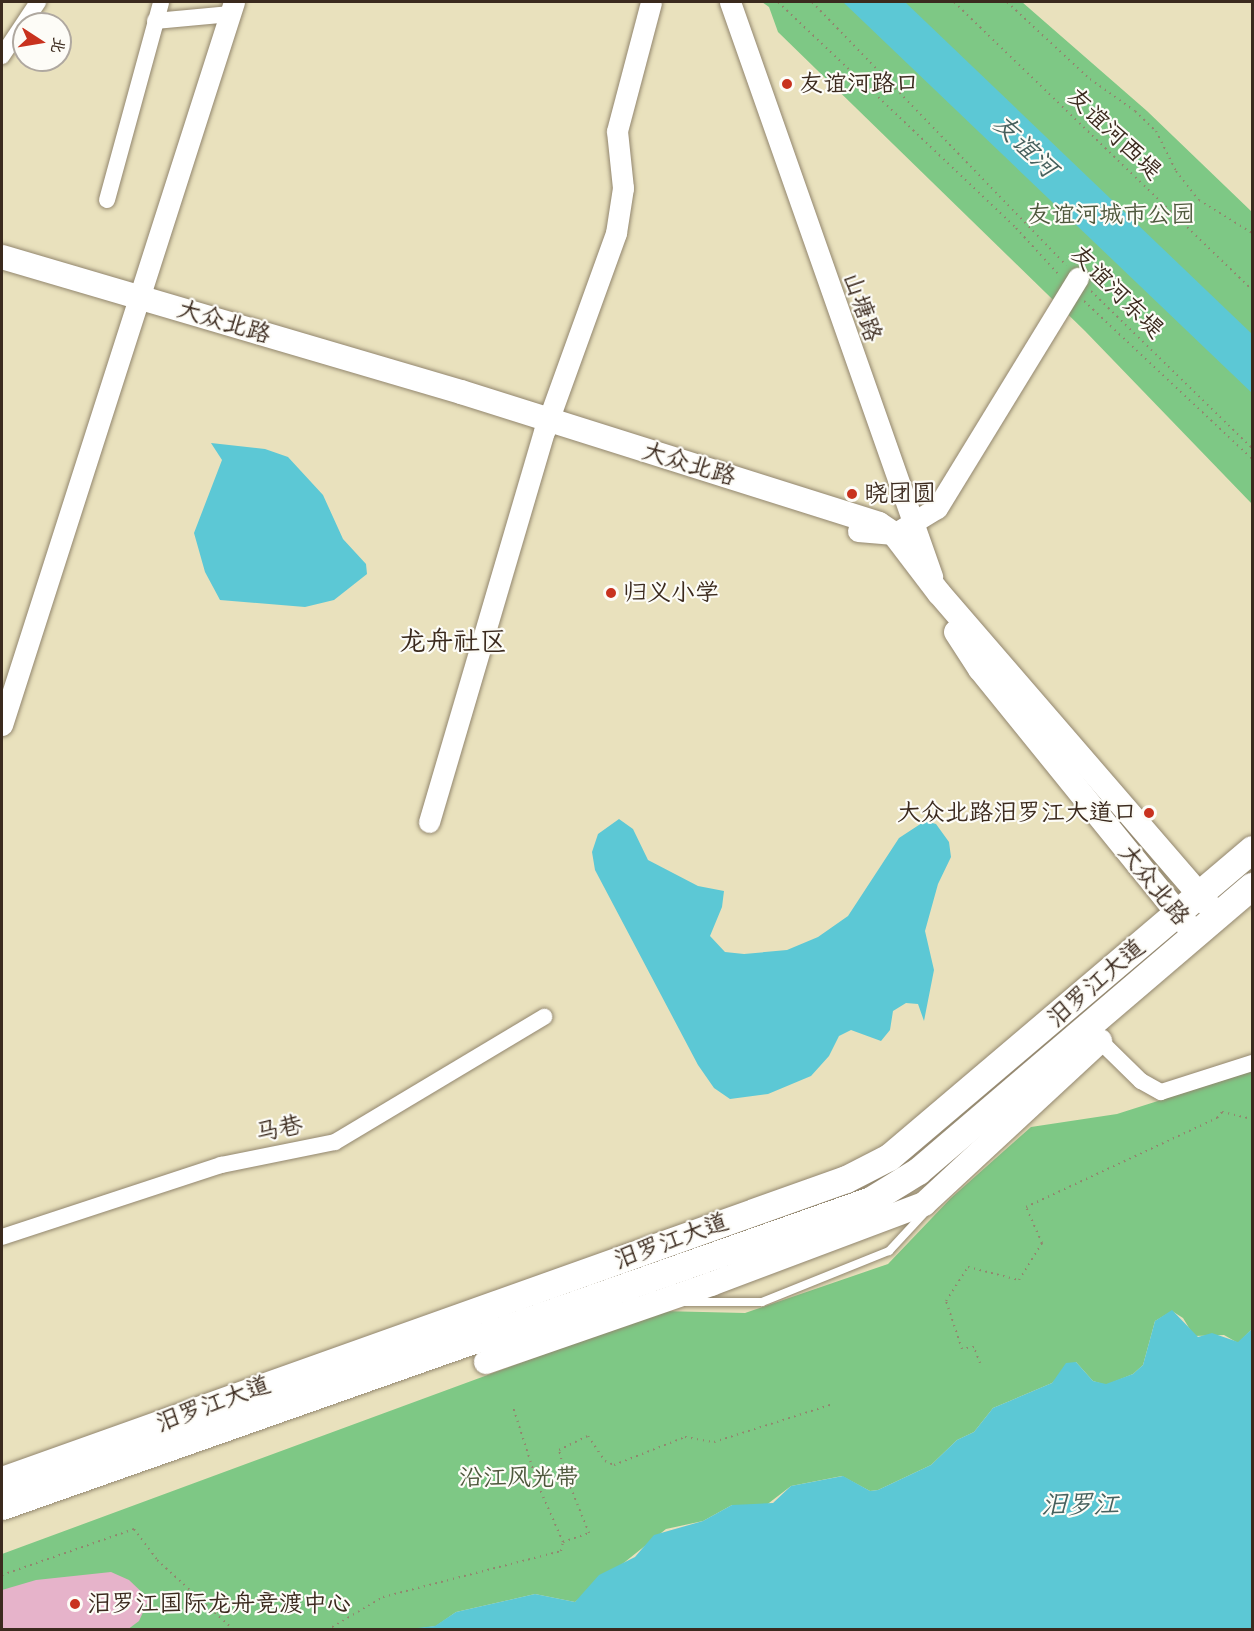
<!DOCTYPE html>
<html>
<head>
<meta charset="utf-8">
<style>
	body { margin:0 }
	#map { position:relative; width:1254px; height:1631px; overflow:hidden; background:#e9e1bd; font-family:Caveat,"LXGW WenKai TC",sans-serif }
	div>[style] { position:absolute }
	.green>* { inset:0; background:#7ec885 }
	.water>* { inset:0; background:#5cc8d5 }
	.building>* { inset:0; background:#e6b3ca }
	.path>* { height:2px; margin-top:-1px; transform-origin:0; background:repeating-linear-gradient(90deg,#92866e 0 1.5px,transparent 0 6px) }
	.roads { filter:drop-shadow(0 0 2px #92866e) drop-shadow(0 0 2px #92866e) }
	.service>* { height:8px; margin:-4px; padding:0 4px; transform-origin:4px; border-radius:4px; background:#fff }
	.minor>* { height:16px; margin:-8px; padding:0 8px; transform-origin:8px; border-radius:8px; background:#fff }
	.tertiary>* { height:21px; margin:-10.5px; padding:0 10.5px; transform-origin:10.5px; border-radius:10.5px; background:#fff }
	.secondary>* { height:24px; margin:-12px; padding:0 12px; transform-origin:12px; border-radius:12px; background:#fff }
	.primary>* { height:27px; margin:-13.5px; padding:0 13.5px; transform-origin:13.5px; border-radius:13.5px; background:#fff }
	.dots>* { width:16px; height:16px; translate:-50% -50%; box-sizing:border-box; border:3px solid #fdfcf7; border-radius:50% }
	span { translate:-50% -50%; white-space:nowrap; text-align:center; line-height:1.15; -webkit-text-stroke:4.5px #fdfcf7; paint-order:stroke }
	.poi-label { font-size:24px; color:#3b2a1e }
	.left { translate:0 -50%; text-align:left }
	.right { translate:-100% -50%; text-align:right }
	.street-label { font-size:24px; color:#3b2a1e }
	.park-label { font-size:24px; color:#4f593d }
	.water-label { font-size:26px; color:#47615e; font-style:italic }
	.quarter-label { font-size:27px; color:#3b2a1e }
	.frame { position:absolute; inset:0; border:3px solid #3b2a1e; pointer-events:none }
	.north { position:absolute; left:12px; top:12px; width:60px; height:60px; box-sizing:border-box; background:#fdfcf7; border:2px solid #afa8a0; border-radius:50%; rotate:102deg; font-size:16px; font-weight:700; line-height:24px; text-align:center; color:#3b2a1e }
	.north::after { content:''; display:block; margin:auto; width:21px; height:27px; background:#c8321e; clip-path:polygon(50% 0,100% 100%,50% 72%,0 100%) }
</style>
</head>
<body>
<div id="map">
	<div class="green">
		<i style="clip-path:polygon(762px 2px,1022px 2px,1147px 111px,1252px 212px,1252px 504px,1085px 331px,778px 32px,769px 7px)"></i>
		<i style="clip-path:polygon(1252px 1071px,1252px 1329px,1238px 1343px,1224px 1335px,1194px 1336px,1183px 1318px,1172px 1311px,1155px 1321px,1143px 1365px,1133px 1374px,1106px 1385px,1093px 1381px,1076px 1362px,1052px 1383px,993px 1408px,974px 1432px,957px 1440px,931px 1465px,878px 1490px,870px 1491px,842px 1476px,791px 1486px,765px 1506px,732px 1505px,703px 1521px,666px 1529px,575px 1602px,535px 1594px,456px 1612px,436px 1626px,408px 1630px,2px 1630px,2px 1554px,661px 1311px,745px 1313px,888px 1264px,951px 1198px,1031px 1127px,1117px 1114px)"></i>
	</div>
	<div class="water">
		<i style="clip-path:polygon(843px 2px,905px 2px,1252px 334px,1252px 393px)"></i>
		<i style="clip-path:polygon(211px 443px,265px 449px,288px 457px,323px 495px,343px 539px,366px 564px,367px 574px,334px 600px,305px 607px,220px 600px,205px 572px,194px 533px,222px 460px)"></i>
		<i style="clip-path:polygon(619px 819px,633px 829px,648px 860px,698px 886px,724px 891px,722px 907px,710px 936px,725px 952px,744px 954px,787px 950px,818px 937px,848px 916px,899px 838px,925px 821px,936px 824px,949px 842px,951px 857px,938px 884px,925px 931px,934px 970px,924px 1021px,918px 1004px,906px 1003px,893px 1011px,890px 1030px,881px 1041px,851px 1030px,839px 1036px,829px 1056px,811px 1076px,768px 1094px,730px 1099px,714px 1088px,698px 1065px,595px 870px,592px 852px,598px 834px)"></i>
		<i style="clip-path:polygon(1172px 1310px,1198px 1337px,1212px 1333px,1238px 1342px,1252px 1329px,1252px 1629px,408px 1629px,435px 1626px,456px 1612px,535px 1594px,575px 1602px,599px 1575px,635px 1557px,654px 1535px,703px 1521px,732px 1505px,773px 1503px,791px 1486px,843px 1476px,870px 1491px,878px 1490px,931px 1465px,957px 1440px,974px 1432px,993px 1408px,1052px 1383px,1066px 1363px,1076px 1362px,1093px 1381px,1106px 1384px,1133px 1374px,1143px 1365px,1155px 1321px)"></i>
	</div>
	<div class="building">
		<i style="clip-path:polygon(111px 1572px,129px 1580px,149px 1599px,139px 1621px,127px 1630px,2px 1630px,2px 1590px,36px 1580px)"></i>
	</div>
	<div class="path">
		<i style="left:778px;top:2px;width:328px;rotate:43.5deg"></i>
		<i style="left:1016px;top:228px;width:64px;rotate:47.5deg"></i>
		<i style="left:812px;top:2px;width:366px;rotate:46deg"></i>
		<i style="left:954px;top:2px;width:414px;rotate:44deg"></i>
		<i style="left:1007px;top:2px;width:113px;rotate:42.9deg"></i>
		<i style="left:1090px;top:79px;width:55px;rotate:35.4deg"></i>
		<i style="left:1135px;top:111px;width:29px;rotate:44deg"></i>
		<i style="left:1156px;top:131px;width:45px;rotate:63.4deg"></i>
		<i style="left:1176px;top:171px;width:37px;rotate:52deg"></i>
		<i style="left:1199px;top:200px;width:62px;rotate:31.9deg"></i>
		<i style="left:1091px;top:291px;width:225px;rotate:44.3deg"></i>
		<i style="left:1084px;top:301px;width:231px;rotate:43.2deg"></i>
		<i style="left:980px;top:1363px;width:17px;rotate:-111deg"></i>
		<i style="left:974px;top:1347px;width:12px;rotate:171deg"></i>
		<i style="left:962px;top:1349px;width:51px;rotate:-108.4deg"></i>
		<i style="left:946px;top:1301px;width:40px;rotate:-57.1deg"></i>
		<i style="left:968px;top:1267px;width:53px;rotate:14.3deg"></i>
		<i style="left:1019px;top:1280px;width:44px;rotate:-58.1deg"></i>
		<i style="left:1042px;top:1243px;width:39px;rotate:-114deg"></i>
		<i style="left:1026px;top:1207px;width:211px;rotate:-25deg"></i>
		<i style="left:1217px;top:1118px;width:8px;rotate:-50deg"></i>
		<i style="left:1222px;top:1112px;width:31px;rotate:13deg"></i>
		<i style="left:563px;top:1542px;width:28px;rotate:-19deg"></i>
		<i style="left:589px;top:1533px;width:67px;rotate:-112deg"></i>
		<i style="left:564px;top:1471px;width:22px;rotate:-103deg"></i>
		<i style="left:559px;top:1450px;width:32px;rotate:-26deg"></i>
		<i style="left:588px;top:1436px;width:30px;rotate:56deg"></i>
		<i style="left:605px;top:1461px;width:10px;rotate:24deg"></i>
		<i style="left:614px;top:1465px;width:76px;rotate:-21.5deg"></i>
		<i style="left:685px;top:1437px;width:29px;rotate:10deg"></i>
		<i style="left:714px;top:1442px;width:125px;rotate:-17.7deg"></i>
		<i style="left:2px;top:1575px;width:140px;rotate:-19.2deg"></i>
		<i style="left:134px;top:1529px;width:39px;rotate:53deg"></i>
		<i style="left:157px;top:1560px;width:104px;rotate:42.3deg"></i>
		<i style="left:327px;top:1630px;width:65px;rotate:-30.5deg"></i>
		<i style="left:383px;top:1597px;width:184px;rotate:-14.5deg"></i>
		<i style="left:561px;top:1551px;width:9px;rotate:-77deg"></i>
		<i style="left:563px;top:1542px;width:62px;rotate:-113.7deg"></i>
		<i style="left:538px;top:1485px;width:82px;rotate:-107.8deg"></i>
	</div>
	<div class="roads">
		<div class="service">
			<i style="left:685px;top:1302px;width:77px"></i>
			<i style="left:762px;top:1302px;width:137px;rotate:-21.9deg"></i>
			<i style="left:889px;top:1251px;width:57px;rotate:-47.1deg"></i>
		</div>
		<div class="minor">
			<i style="left:155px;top:21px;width:76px;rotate:-5.3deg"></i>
			<i style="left:2px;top:56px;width:65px;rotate:-56.3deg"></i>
			<i style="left:107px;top:200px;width:205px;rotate:-74.7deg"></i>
			<i style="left:1094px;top:1035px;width:66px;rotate:44.4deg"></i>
			<i style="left:1141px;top:1081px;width:23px;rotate:29deg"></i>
			<i style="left:1161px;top:1092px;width:96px;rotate:-17.7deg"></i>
			<i style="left:2px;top:1237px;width:231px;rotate:-18.2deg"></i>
			<i style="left:221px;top:1165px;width:116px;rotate:-11.4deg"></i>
			<i style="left:335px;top:1142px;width:244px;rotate:-30.9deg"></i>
		</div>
		<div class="tertiary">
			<i style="left:730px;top:2px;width:609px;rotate:70.61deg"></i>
			<i style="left:858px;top:531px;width:36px;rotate:5deg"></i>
			<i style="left:894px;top:534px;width:50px;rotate:-31.2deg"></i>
			<i style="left:937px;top:508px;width:270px;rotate:-58.5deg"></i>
			<i style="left:2px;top:725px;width:759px;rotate:-72.21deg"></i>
			<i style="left:429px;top:822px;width:407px;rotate:-73.6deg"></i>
			<i style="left:544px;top:432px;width:212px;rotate:-70.1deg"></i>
			<i style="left:616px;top:233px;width:46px;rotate:-81.2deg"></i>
			<i style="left:623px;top:188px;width:57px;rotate:-96deg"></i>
			<i style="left:617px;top:131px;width:133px;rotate:-75.2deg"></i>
		</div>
		<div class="secondary">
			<i style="left:2px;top:257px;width:478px;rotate:16.4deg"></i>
			<i style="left:461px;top:392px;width:438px;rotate:17.5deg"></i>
			<i style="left:879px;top:524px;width:18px;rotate:34deg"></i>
			<i style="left:894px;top:534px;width:74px;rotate:52.7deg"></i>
			<i style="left:939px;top:593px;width:416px;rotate:49.2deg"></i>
			<i style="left:956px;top:632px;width:44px;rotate:57deg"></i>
			<i style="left:980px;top:669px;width:332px;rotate:51deg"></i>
			<i style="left:486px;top:1362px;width:238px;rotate:-19.1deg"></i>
			<i style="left:711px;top:1284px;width:228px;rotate:-20.6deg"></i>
			<i style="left:924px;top:1204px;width:240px;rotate:-42.8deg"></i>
		</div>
		<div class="primary">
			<i style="left:2px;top:1480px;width:896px;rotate:-19.63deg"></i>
			<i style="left:846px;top:1179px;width:48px;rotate:-27.1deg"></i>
			<i style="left:889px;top:1157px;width:476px;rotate:-40.3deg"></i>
			<i style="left:2px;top:1506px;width:921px;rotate:-19.4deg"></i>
			<i style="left:871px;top:1200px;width:55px;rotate:-31.7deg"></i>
			<i style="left:918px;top:1171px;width:439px;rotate:-40.5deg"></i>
		</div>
	</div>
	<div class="dots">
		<i style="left:787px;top:84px;background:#c8321e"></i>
		<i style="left:852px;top:494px;background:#c8321e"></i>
		<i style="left:611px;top:593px;background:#c8321e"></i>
		<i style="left:1149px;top:813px;background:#c8321e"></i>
		<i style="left:75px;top:1604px;background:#c8321e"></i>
	</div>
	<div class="poi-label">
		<span class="left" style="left:799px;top:84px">友谊河路口</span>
		<span class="left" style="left:864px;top:494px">晓团圆</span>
		<span class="left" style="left:623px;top:593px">归义小学</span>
		<span class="right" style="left:1137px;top:813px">大众北路汨罗江大道口</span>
		<span class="left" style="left:87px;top:1604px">汨罗江国际龙舟竞渡中心</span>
	</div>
	<div class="street-label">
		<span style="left:1114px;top:134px;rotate:44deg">友谊河西堤</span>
		<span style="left:1117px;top:292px;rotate:45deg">友谊河东堤</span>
		<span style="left:862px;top:307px;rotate:71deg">山塘路</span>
		<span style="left:224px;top:322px;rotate:17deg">大众北路</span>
		<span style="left:689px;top:464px;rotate:17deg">大众北路</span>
		<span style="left:1154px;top:885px;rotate:51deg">大众北路</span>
		<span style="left:1096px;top:983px;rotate:-41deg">汨罗江大道</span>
		<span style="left:279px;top:1129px;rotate:-12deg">马巷</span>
		<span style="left:671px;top:1241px;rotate:-20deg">汨罗江大道</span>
		<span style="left:213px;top:1404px;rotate:-20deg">汨罗江大道</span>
	</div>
	<div class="park-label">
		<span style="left:1111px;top:215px">友谊河城市公园</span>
		<span style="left:519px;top:1478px">沿江风光带</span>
	</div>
	<div class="water-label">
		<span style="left:1025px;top:146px;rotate:44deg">友谊河</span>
		<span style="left:1080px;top:1505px">汨罗江</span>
	</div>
	<div class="quarter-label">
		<span style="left:453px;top:642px">龙舟社区</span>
	</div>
	<div class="frame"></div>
	<div class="north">北</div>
</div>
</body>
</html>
